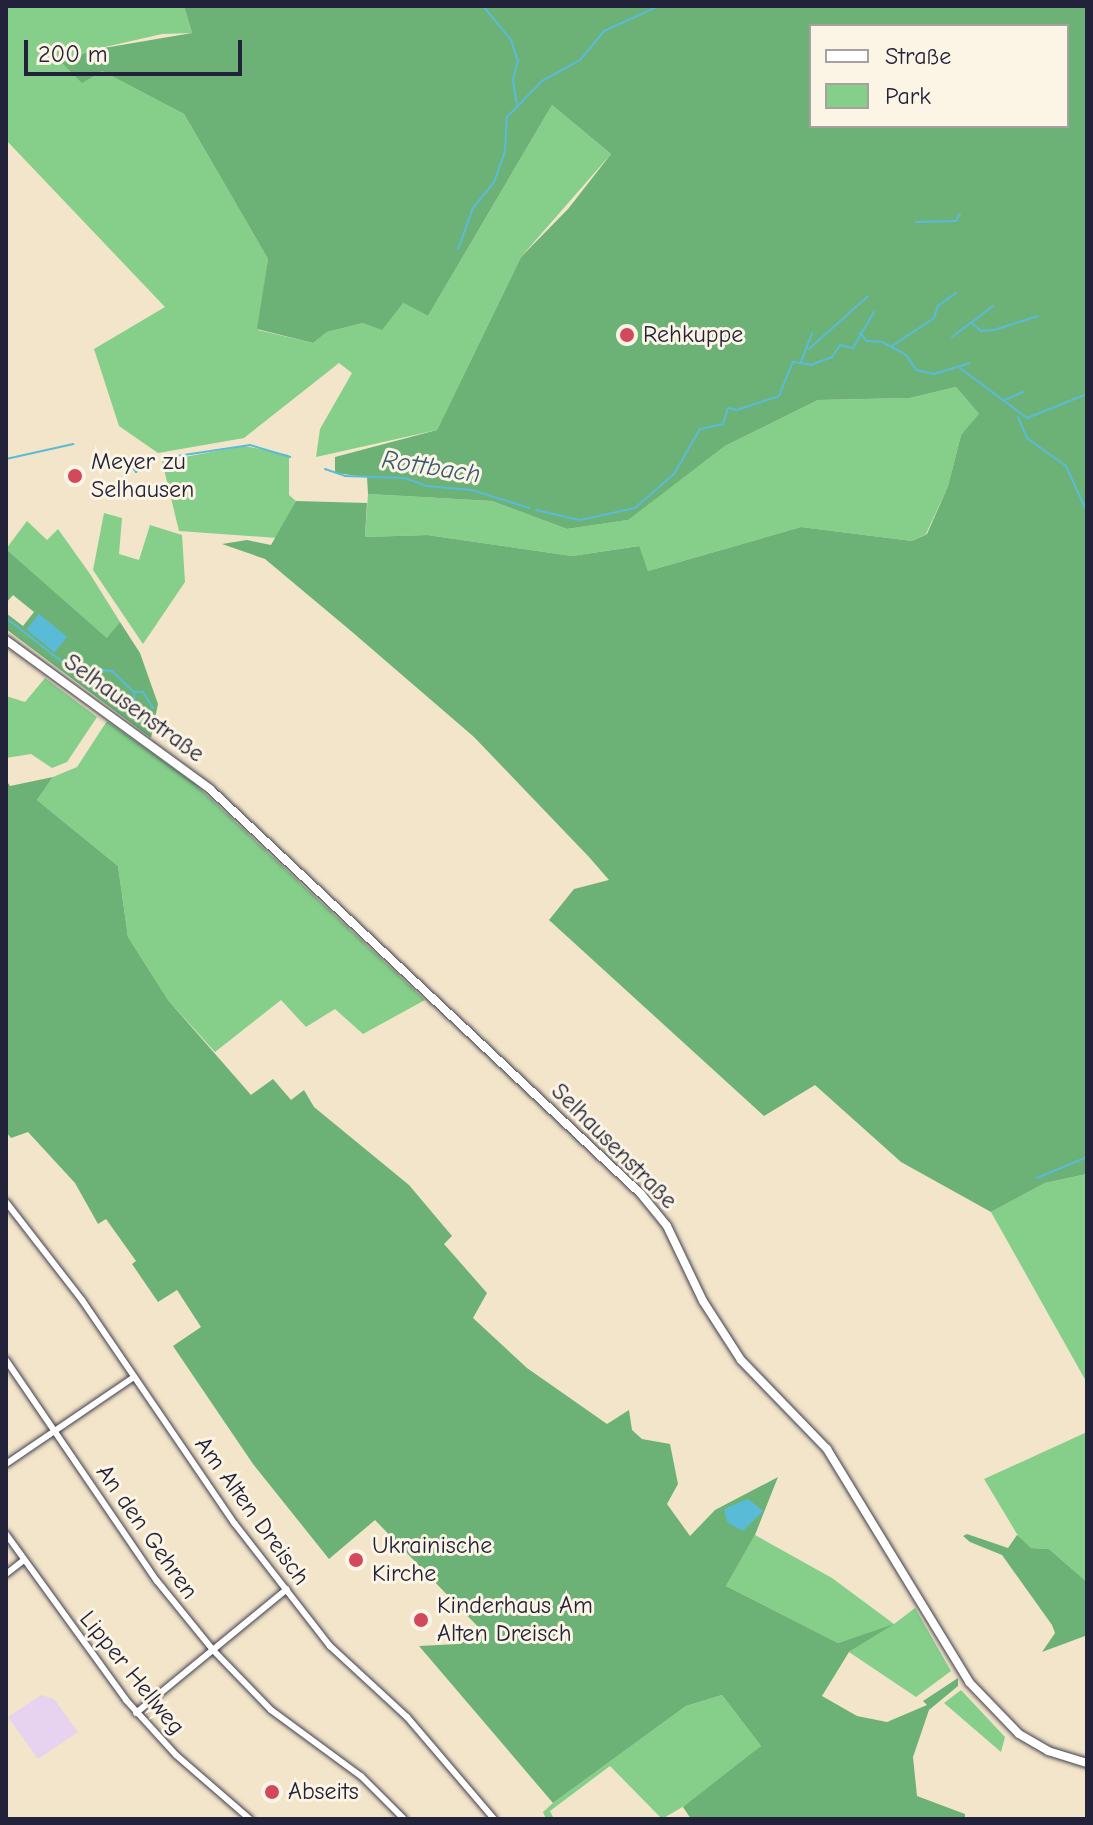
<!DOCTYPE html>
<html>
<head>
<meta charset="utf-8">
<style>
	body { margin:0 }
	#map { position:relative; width:1093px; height:1825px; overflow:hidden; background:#f3e5c9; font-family:"Comic Neue",sans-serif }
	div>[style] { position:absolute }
	.built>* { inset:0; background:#e7d2ef }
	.green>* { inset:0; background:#85cf8b }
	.forest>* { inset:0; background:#6cb277 }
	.water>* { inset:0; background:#5abbd8; transform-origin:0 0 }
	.stream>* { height:2px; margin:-1px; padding:0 1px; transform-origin:1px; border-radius:1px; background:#5abbd8 }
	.roads { filter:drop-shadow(0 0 2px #413f50) drop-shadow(0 0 2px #413f50) }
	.street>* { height:6px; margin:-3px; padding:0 3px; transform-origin:3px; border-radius:3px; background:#fff }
	.secondary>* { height:8px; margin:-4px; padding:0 4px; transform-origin:4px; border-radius:4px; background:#fff }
	.dots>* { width:22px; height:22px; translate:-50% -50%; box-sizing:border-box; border:4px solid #fcf5e5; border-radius:50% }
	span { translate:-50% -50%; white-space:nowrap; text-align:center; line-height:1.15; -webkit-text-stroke:6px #fcf5e5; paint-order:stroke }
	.poi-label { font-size:24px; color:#22223b }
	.left { translate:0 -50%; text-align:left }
	.street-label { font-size:24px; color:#22223b }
	.water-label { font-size:26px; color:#365872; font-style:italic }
	.frame { position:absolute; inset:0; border:8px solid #22223b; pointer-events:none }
	.legend { position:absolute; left:809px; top:24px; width:260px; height:104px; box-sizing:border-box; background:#fcf5e5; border:2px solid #a5a1a1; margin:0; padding:10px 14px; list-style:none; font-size:24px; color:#22223b }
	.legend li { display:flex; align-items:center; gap:16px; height:40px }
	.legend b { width:40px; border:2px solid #a5a1a1 }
	.scale { position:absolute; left:24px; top:40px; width:218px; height:36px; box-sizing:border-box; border:4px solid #22223b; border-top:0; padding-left:10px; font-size:24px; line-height:28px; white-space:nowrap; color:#22223b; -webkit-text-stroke:6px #fcf5e5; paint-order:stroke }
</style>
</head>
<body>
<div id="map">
	<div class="built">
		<i style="clip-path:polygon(41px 1695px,54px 1699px,78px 1732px,38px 1759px,8px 1717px)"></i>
	</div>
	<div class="green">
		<i style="clip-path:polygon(6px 6px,184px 6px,192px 33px,162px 34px,92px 50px,62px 64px,102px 71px,184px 114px,268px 259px,258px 330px,313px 343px,327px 332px,363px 323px,403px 303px,428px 316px,552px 105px,611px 154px,521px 257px,437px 430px,316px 457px,320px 429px,352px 373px,339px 363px,244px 438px,158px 453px,119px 426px,94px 349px,165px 307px,6px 140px)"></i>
		<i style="clip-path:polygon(956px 387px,980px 415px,961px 435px,948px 486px,926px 534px,912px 541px,801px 527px,648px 571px,638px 546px,572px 556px,427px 535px,365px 537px,368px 494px,492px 501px,567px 529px,627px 520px,725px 446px,818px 400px,910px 398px)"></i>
		<i style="clip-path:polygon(245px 446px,289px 455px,289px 495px,296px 501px,277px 538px,179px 531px,162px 461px)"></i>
		<i style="clip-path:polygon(104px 513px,122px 518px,119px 554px,139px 560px,150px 525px,182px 535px,185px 582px,143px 644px,93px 570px)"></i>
		<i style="clip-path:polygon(27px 521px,47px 540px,58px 529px,90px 574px,120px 622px,108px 639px,6px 549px)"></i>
		<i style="clip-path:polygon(45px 678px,97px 717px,67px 762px,52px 768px,31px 754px,6px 758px,6px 696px,25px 702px)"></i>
		<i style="clip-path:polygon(107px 721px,195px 784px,425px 1000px,363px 1034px,335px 1009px,306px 1027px,281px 1000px,215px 1052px,168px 1000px,128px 937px,118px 866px,37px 800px,53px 777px,77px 767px)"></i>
		<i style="clip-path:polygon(1087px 1174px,1087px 1383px,991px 1212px,1045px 1183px)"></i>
		<i style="clip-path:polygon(1087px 1432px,1087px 1582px,1049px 1549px,1031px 1548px,1020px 1539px,984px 1479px)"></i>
		<i style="clip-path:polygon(755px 1535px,832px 1578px,894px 1624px,915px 1608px,951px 1671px,916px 1697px,849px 1652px,890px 1626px,838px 1643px,726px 1586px)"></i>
		<i style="clip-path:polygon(961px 1690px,1005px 1737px,1001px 1752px,944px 1703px)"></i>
		<i style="clip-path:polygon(722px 1695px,761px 1746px,703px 1795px,662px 1819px,610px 1766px,550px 1811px,554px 1819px,546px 1819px,543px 1812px,553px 1803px,686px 1706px)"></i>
	</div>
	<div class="forest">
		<i style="clip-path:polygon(evenodd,184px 6px,1087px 6px,1087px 1174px,1045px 1183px,991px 1212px,901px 1162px,815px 1085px,764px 1116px,549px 920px,574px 889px,609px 880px,589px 857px,474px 737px,351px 631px,265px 559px,222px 544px,247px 540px,271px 545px,296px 501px,367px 503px,365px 537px,427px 535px,572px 556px,639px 546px,648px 571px,801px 527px,912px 541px,927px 534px,948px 486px,961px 435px,979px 414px,956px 387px,910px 398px,818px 400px,725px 446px,628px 520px,567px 529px,492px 501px,368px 494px,367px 477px,335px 473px,335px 457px,437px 430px,521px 257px,568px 209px,611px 154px,552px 105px,428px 316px,403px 303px,382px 330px,363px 323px,327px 332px,313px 343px,257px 329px,268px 259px,184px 114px,102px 71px,82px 83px,62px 63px,92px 50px,192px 33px,184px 6px,1067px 26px,1067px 126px,811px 126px,811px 26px,1067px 26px)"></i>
		<i style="clip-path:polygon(6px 549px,107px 638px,120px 622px,140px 653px,158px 704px,151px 738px,6px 629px,6px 613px,23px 626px,34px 612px,13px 595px,6px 603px)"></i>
		<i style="clip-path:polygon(53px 777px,37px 800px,118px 866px,128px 937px,168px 1000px,251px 1095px,273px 1079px,291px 1100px,304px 1090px,314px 1107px,409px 1185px,452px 1236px,444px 1244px,487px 1293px,473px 1318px,527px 1368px,607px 1424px,629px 1410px,632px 1430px,642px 1439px,670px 1444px,678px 1484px,667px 1504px,690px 1536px,715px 1510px,778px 1477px,755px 1535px,726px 1586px,838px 1643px,894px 1624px,849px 1652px,822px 1696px,857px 1716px,887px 1722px,927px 1705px,923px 1701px,958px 1678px,958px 1686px,929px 1710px,913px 1757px,917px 1796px,965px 1814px,965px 1819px,691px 1819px,683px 1807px,761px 1746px,722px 1695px,686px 1706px,553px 1803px,419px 1646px,458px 1644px,484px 1633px,375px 1520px,329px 1559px,253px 1464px,173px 1346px,201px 1327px,177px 1290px,158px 1302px,132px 1264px,136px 1261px,106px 1219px,98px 1224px,75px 1183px,28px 1132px,11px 1138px,6px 1132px,6px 780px,10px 786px)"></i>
		<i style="clip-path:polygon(967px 1534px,1008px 1548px,1017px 1535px,1031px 1548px,1049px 1549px,1087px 1582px,1087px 1640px,1085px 1636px,1042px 1652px,1055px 1633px,1052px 1625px,1002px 1555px,970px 1542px,963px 1536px)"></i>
	</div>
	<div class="water">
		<i style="left:39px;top:614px;width:36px;height:20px;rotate:39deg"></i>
		<i style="clip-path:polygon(748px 1499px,763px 1511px,743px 1531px,727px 1522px,724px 1509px)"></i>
	</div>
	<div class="stream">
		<i style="left:483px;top:6px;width:44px;rotate:50.5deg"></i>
		<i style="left:511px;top:40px;width:22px;rotate:72deg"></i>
		<i style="left:518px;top:61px;width:20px;rotate:105deg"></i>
		<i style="left:513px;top:80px;width:24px;rotate:81deg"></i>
		<i style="left:916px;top:222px;width:40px;rotate:-1.4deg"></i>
		<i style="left:956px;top:221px;width:8px;rotate:-60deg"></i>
		<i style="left:458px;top:249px;width:44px;rotate:-69.9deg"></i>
		<i style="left:473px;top:208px;width:33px;rotate:-51deg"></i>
		<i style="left:494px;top:182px;width:32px;rotate:-70deg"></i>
		<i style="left:505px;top:152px;width:35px;rotate:-87deg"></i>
		<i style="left:507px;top:117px;width:50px;rotate:-45.8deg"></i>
		<i style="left:542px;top:81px;width:43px;rotate:-28.9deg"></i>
		<i style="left:580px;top:60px;width:38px;rotate:-50deg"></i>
		<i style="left:604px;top:31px;width:60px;rotate:-24.4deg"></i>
		<i style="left:972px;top:323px;width:12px;rotate:42deg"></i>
		<i style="left:981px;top:331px;width:13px;rotate:-4deg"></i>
		<i style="left:994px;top:330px;width:46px;rotate:-17.7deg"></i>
		<i style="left:860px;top:333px;width:11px;rotate:49deg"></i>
		<i style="left:867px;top:341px;width:15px;rotate:4deg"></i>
		<i style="left:882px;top:342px;width:27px;rotate:28deg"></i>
		<i style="left:906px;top:355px;width:18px;rotate:56deg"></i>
		<i style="left:916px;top:370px;width:18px;rotate:13deg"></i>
		<i style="left:934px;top:374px;width:37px;rotate:-17deg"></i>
		<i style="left:952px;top:337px;width:51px;rotate:-37.1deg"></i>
		<i style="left:892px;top:346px;width:50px;rotate:-33.7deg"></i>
		<i style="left:934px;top:318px;width:13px;rotate:-72deg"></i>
		<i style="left:938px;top:306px;width:22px;rotate:-36deg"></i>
		<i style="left:809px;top:349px;width:79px;rotate:-41.9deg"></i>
		<i style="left:801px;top:362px;width:31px;rotate:-69deg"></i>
		<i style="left:960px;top:368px;width:84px;rotate:36.7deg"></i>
		<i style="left:1027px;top:418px;width:65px;rotate:-21.8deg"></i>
		<i style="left:1005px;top:400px;width:20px;rotate:-24deg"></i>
		<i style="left:1018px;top:417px;width:23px;rotate:67deg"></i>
		<i style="left:1027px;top:438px;width:48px;rotate:35.7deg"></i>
		<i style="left:1066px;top:466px;width:51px;rotate:65.5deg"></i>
		<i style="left:164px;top:458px;width:87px;rotate:-8.6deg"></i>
		<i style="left:250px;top:445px;width:42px;rotate:16.7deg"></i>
		<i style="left:6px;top:459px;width:69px;rotate:-12.6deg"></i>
		<i style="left:133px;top:468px;width:5px;rotate:53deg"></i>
		<i style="left:136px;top:472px;width:25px;rotate:-40deg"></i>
		<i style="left:325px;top:469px;width:21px;rotate:19deg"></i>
		<i style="left:345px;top:476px;width:60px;rotate:1.9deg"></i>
		<i style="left:405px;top:478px;width:23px;rotate:20deg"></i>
		<i style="left:427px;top:486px;width:45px;rotate:5.1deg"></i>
		<i style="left:472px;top:490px;width:60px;rotate:17.5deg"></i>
		<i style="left:536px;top:510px;width:45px;rotate:12.8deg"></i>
		<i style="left:580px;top:520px;width:56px;rotate:-12.3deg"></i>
		<i style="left:635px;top:508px;width:52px;rotate:-41.1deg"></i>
		<i style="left:674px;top:474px;width:52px;rotate:-60deg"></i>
		<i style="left:700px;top:429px;width:24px;rotate:-12deg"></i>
		<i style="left:723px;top:424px;width:17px;rotate:-73deg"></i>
		<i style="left:728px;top:408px;width:9px;rotate:13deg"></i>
		<i style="left:737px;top:410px;width:44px;rotate:-18.4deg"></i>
		<i style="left:779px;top:396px;width:37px;rotate:-68deg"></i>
		<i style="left:793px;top:362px;width:18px;rotate:9deg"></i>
		<i style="left:811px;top:365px;width:22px;rotate:-21deg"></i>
		<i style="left:832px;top:357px;width:14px;rotate:-56deg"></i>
		<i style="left:840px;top:345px;width:13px;rotate:13deg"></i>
		<i style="left:853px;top:348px;width:42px;rotate:-59.7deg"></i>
		<i style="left:6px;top:618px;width:98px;rotate:37.9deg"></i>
		<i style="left:83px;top:678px;width:14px;rotate:-34deg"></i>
		<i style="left:95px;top:670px;width:17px;rotate:3deg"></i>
		<i style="left:112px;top:671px;width:30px;rotate:44deg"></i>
		<i style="left:134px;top:692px;width:9px"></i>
		<i style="left:143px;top:692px;width:19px;rotate:58deg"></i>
		<i style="left:134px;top:693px;width:15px;rotate:86deg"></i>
		<i style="left:1037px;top:1178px;width:54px;rotate:-22.8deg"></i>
	</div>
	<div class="roads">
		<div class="street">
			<i style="left:6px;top:1202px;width:124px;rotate:52.2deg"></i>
			<i style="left:82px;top:1300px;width:271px;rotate:55.7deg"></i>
			<i style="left:235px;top:1524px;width:155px;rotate:52.1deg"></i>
			<i style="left:330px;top:1646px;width:105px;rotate:42.7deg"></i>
			<i style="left:407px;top:1717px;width:134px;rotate:49.5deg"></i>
			<i style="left:6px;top:1360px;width:268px;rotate:55.7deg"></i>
			<i style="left:157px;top:1581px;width:89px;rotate:50.9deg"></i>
			<i style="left:213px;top:1650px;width:83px;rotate:46deg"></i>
			<i style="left:271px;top:1710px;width:112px;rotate:36.3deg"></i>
			<i style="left:361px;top:1776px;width:61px;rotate:45deg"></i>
			<i style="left:6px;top:1464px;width:155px;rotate:-34.2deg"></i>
			<i style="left:6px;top:1534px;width:205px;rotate:54.1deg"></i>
			<i style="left:126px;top:1700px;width:74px;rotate:47.7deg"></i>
			<i style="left:176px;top:1755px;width:98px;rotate:40.9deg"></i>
			<i style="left:6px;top:1574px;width:23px;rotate:-38deg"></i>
			<i style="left:136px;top:1713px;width:195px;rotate:-39.4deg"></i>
		</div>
		<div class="secondary">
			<i style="left:6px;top:640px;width:253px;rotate:36.1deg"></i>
			<i style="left:210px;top:789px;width:591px;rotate:43.22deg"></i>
			<i style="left:641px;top:1194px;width:41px;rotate:50.9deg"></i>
			<i style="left:667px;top:1226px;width:83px;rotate:64.4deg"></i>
			<i style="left:703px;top:1301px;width:70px;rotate:57.2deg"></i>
			<i style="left:741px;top:1360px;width:124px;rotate:46deg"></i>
			<i style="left:827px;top:1449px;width:273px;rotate:58.6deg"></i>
			<i style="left:969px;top:1682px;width:72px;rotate:46.1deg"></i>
			<i style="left:1019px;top:1734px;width:34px;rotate:30deg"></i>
			<i style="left:1048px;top:1751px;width:41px;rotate:17.1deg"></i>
		</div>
	</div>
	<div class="dots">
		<i style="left:627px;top:335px;background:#d1495b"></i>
		<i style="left:75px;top:476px;background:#d1495b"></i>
		<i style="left:356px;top:1560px;background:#d1495b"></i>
		<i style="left:421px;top:1620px;background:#d1495b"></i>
		<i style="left:272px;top:1792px;background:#d1495b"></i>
	</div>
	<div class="poi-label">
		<span class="left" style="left:643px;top:335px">Rehkuppe</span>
		<span class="left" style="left:91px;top:476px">Meyer zu<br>Selhausen</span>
		<span class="left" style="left:372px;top:1560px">Ukrainische<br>Kirche</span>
		<span class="left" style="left:437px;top:1620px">Kinderhaus Am<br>Alten Dreisch</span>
		<span class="left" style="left:288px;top:1792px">Abseits</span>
	</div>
	<div class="street-label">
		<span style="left:134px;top:708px;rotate:36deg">Selhausenstraße</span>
		<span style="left:614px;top:1146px;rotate:45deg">Selhausenstraße</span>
		<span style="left:252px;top:1511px;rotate:54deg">Am Alten Dreisch</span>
		<span style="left:147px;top:1532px;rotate:55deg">An den Gehren</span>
		<span style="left:132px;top:1673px;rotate:51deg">Lipper Hellweg</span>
	</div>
	<div class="water-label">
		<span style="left:431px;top:468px;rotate:9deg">Rottbach</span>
	</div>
	<div class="frame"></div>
	<ul class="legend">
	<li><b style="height:10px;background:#fff"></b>Straße</li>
	<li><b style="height:22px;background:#85cf8b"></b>Park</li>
	</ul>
	<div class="scale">200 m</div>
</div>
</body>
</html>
